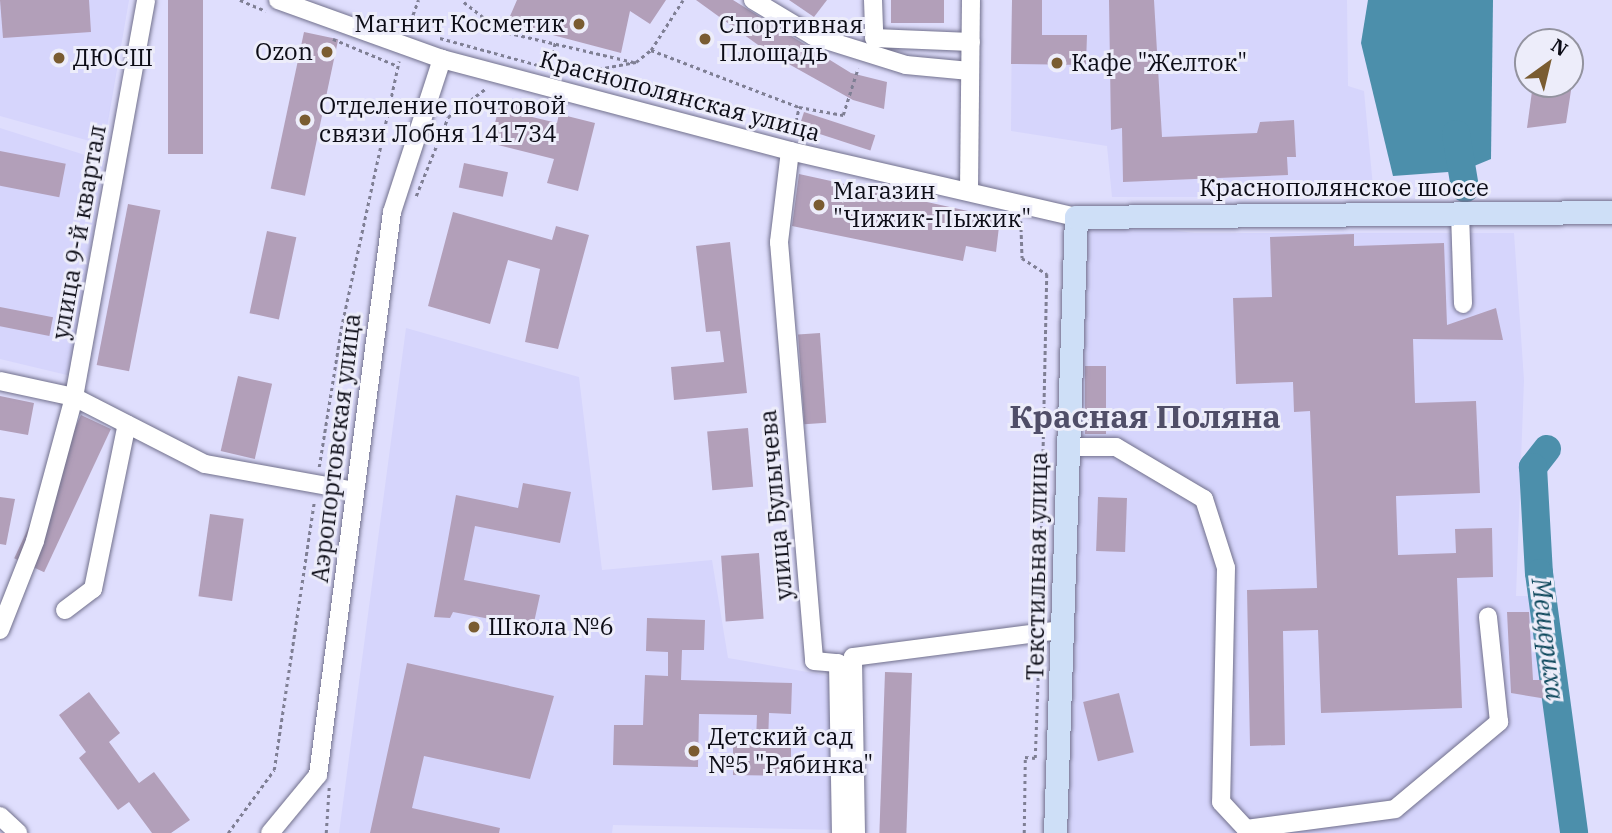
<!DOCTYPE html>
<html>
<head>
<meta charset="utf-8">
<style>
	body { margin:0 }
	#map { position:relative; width:1612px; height:833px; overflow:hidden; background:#dfdefd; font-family:"IBM Plex Serif",serif }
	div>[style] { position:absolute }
	.built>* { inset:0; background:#d6d5fc }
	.water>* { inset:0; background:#4c8fab }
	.river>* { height:28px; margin:-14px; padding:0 14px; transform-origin:14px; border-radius:14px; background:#4c8fab }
	.building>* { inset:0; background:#b29fb9; transform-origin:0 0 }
	.path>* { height:2.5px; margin-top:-1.25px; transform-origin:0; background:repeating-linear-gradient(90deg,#7f7f94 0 3.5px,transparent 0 7px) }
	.roads { filter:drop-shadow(0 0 2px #71708c) drop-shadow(0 0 2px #71708c) }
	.minor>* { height:18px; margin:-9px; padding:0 9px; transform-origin:9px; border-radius:9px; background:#fff }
	.major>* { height:23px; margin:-11.5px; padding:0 11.5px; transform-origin:11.5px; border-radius:11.5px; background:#cedff7 }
	.dots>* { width:19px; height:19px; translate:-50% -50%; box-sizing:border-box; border:4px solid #ededfa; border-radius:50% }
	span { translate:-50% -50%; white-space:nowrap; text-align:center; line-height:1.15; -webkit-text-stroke:6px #ededfa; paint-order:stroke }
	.poi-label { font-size:24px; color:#0c0c16 }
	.right { translate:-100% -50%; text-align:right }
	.left { translate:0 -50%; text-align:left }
	.street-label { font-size:24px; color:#0c0c16 }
	.water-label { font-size:26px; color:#0d475b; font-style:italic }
	.district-label { font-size:32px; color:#504e68; font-weight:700 }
	.north { position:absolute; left:1514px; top:28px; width:70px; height:70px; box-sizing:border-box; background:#ededfa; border:2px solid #93939f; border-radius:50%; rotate:34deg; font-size:19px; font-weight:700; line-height:28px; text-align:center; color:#0c0c16 }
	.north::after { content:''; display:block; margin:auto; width:24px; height:32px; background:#7a5c31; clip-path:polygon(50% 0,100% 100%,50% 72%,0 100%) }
</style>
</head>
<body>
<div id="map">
	<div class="built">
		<i style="clip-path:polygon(0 0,129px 0,104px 145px,0 116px)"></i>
		<i style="clip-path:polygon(1012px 0,1347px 0,1348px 86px,1364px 91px,1374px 197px,1112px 197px,1107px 146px,1011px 131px)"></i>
		<i style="clip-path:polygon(0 128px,104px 161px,71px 376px,0 359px)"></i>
		<i style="clip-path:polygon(1100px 221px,1194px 233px,1514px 233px,1524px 380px,1516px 596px,1538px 596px,1560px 700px,1567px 833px,1066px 833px,1078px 242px,1083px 225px)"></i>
		<i style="clip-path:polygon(406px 328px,579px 377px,602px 570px,712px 560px,728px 658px,830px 676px,837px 830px,613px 825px,612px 833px,339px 833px)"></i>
	</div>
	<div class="water">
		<i style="clip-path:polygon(1368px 0,1493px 0,1491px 159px,1462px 171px,1393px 176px,1361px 43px)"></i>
	</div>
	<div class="river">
		<i style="left:1456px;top:134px;width:55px;rotate:80.5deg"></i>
		<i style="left:1547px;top:449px;width:23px;rotate:128deg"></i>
		<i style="left:1533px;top:467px;width:106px;rotate:86.8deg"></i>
		<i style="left:1539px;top:573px;width:262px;rotate:82.3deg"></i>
	</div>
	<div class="building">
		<i style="clip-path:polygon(0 0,89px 0,91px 32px,3px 38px)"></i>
		<i style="left:168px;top:0;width:35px;height:154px"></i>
		<i style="clip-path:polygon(517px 0,666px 0,650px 24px,630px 11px,621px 53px,507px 23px)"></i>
		<i style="clip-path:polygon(696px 0,733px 0,851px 73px,887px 82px,884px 109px,853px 100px,769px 53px)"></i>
		<i style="clip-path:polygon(789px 0,827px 0,814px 17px)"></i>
		<i style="left:891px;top:0;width:53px;height:23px"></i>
		<i style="clip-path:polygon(1012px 0,1042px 0,1042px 35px,1087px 35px,1086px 65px,1011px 64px)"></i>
		<i style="clip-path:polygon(1109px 0,1154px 0,1162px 137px,1257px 133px,1260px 122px,1294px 120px,1296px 157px,1287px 157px,1288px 175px,1123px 182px,1122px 128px,1111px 130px)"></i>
		<i style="left:304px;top:32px;width:35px;height:160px;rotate:12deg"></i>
		<i style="clip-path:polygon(1533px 84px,1572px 84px,1566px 123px,1527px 128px)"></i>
		<i style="clip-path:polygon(501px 99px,530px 106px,528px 116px,557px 123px,559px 114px,595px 123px,578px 191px,547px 183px,554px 159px,490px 143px)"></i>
		<i style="left:804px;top:112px;width:75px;height:16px;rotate:18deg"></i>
		<i style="left:0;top:151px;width:67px;height:34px;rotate:11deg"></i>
		<i style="left:464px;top:163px;width:45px;height:25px;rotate:12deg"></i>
		<i style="clip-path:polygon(799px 174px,1000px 218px,996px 252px,966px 246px,963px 261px,792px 226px)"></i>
		<i style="left:128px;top:204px;width:33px;height:164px;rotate:11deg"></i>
		<i style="clip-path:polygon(453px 212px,552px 240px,556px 226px,589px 235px,558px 349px,525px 342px,540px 269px,508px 260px,490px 324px,428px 306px)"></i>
		<i style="left:267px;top:231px;width:30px;height:84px;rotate:12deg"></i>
		<i style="clip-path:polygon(1354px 234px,1354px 246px,1444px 243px,1447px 325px,1496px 308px,1503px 340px,1413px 339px,1415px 403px,1476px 401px,1480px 493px,1396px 496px,1398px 555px,1456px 553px,1455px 529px,1492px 528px,1493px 577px,1457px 578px,1462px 708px,1321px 713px,1318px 630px,1283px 631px,1285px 745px,1250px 746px,1247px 590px,1317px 588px,1310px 411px,1294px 412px,1293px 382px,1236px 384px,1233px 298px,1272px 297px,1270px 237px)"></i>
		<i style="clip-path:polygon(730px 242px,747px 393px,674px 400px,671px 367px,724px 362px,720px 331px,706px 332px,696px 246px)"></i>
		<i style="left:0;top:307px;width:54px;height:19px;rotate:11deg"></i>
		<i style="left:820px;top:333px;width:90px;height:22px;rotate:86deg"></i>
		<i style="left:1085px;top:366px;width:21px;height:68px"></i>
		<i style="left:238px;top:376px;width:35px;height:77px;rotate:13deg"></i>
		<i style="clip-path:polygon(0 396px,34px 403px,28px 435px,0 430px)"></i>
		<i style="left:81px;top:415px;width:33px;height:158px;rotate:25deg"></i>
		<i style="left:748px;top:428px;width:59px;height:41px;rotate:85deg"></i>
		<i style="clip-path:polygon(523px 483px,571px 492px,560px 543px,475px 526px,464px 580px,540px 595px,533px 627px,453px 612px,450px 618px,434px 617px,456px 495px,518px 508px)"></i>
		<i style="clip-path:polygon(0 497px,15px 499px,6px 545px,0 544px)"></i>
		<i style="left:1098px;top:497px;width:29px;height:54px;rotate:2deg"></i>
		<i style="left:210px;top:514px;width:34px;height:83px;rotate:8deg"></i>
		<i style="left:759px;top:553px;width:66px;height:38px;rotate:86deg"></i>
		<i style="clip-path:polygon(1507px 612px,1529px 612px,1533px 680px,1546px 680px,1547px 699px,1511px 693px)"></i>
		<i style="clip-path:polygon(647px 618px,705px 620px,704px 650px,682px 650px,681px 680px,792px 683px,791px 714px,769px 713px,768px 744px,791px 745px,791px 776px,733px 775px,733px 740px,756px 741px,757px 715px,699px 714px,698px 767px,613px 765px,614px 725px,643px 725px,645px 675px,668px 676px,668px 652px,646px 651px)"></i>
		<i style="clip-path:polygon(407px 663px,554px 696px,530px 779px,424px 756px,412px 808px,500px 828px,499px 833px,370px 833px)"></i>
		<i style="left:885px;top:672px;width:27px;height:161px;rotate:2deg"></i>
		<i style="clip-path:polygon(89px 692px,120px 733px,109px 742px,139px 783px,154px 772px,190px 820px,171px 833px,152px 833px,129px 802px,118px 810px,79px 758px,86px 752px,59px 715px)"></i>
		<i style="left:1119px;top:693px;width:61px;height:37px;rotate:76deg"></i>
	</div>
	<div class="path">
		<i style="left:240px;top:0;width:28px;rotate:23deg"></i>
		<i style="left:464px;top:2px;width:47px;rotate:38.1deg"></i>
		<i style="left:501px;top:31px;width:136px;rotate:13.2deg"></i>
		<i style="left:408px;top:28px;width:30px;rotate:-70deg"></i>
		<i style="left:440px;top:38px;width:136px;rotate:15.4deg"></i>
		<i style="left:571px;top:74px;width:66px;rotate:-10.5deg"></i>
		<i style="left:636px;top:62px;width:19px;rotate:-39deg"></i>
		<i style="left:651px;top:50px;width:59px;rotate:-57.4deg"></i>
		<i style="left:333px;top:39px;width:70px;rotate:22.6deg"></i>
		<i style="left:651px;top:50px;width:159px;rotate:21.1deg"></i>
		<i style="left:799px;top:107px;width:45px;rotate:10.3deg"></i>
		<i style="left:843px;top:115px;width:49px;rotate:-72.3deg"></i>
		<i style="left:549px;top:67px;width:25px;rotate:-76deg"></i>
		<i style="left:793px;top:135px;width:29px;rotate:-78deg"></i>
		<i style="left:416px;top:196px;width:85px;rotate:-67.9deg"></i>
		<i style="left:448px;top:117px;width:46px;rotate:-37.1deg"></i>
		<i style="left:1021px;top:221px;width:37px;rotate:88deg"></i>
		<i style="left:1022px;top:258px;width:30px;rotate:33deg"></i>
		<i style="left:1047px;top:274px;width:343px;rotate:91.2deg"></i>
		<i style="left:319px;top:467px;width:140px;rotate:-80.9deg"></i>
		<i style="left:341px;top:329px;width:274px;rotate:-77.8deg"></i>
		<i style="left:228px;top:833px;width:78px;rotate:-53.9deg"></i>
		<i style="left:274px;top:770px;width:272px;rotate:-81.5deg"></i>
		<i style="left:326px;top:833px;width:46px;rotate:-86.3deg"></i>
		<i style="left:1024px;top:833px;width:76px;rotate:-89.2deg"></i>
		<i style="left:1025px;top:757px;width:10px;rotate:6deg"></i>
		<i style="left:1035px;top:758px;width:110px;rotate:-87.9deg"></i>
	</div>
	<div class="roads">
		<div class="minor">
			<i style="left:278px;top:0;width:174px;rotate:19.8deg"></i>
			<i style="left:442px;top:59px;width:360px;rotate:14.8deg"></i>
			<i style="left:790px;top:151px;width:294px;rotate:13deg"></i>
			<i style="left:753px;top:0;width:70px;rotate:31deg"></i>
			<i style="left:813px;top:36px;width:97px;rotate:17.3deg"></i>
			<i style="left:906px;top:65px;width:64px;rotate:5.4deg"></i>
			<i style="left:873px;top:0;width:38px;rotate:88deg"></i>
			<i style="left:874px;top:38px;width:97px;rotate:2.4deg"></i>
			<i style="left:790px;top:151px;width:92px;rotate:96.9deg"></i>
			<i style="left:779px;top:242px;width:420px;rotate:85.2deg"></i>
			<i style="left:814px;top:661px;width:24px;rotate:5deg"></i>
			<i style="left:838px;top:663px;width:170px;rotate:89deg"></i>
			<i style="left:969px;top:190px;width:190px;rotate:-89.4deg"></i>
			<i style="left:1460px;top:213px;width:91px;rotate:88.1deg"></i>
			<i style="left:0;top:381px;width:76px;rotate:12.2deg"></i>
			<i style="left:74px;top:397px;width:403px;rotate:-79.7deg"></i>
			<i style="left:1066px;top:447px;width:50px"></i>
			<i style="left:1116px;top:447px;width:102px;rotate:30.6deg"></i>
			<i style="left:1204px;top:499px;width:72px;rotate:72.3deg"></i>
			<i style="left:1226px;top:568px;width:234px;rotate:91.2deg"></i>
			<i style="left:1221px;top:802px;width:37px;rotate:47deg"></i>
			<i style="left:1246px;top:829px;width:150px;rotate:-7.6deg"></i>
			<i style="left:1395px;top:809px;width:136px;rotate:-39.9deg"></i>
			<i style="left:1499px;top:722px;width:106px;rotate:-96deg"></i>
			<i style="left:65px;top:610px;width:35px;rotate:-37deg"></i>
			<i style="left:93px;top:589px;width:168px;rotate:-78.4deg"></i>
			<i style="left:0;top:630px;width:96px;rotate:-68.5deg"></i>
			<i style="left:35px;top:541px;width:149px;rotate:-74.8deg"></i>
			<i style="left:74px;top:397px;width:147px;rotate:27.1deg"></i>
			<i style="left:205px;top:464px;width:152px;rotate:10.2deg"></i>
			<i style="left:0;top:816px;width:25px;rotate:43deg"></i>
			<i style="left:270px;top:833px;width:75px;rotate:-50.4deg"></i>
			<i style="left:318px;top:775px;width:568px;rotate:-82.51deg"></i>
			<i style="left:392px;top:212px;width:161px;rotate:-71.9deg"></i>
			<i style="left:856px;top:833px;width:176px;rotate:-91deg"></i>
			<i style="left:853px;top:657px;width:211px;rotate:-7.4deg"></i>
		</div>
		<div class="major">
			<i style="left:1055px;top:833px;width:616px;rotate:-88.05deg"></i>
			<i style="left:1076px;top:217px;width:536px;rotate:-0.53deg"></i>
		</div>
	</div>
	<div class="dots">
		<i style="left:579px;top:24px;background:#7a5c31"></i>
		<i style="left:705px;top:39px;background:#7a5c31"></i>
		<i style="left:327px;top:52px;background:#7a5c31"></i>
		<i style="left:59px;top:58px;background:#7a5c31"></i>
		<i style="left:1057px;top:63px;background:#7a5c31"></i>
		<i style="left:305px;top:120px;background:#7a5c31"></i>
		<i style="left:819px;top:205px;background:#7a5c31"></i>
		<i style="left:474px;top:627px;background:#7a5c31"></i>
		<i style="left:694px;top:751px;background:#7a5c31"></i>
	</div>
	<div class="poi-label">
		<span class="right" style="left:565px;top:24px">Магнит Косметик</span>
		<span class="left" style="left:719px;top:39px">Спортивная<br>Площадь</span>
		<span class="right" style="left:313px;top:52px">Ozon</span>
		<span class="left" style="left:73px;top:58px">ДЮСШ</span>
		<span class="left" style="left:1071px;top:63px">Кафе "Желток"</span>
		<span class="left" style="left:319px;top:120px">Отделение почтовой<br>связи Лобня 141734</span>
		<span class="left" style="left:833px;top:205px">Магазин<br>"Чижик-Пыжик"</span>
		<span class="left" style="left:488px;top:627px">Школа №6</span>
		<span class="left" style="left:708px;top:751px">Детский сад<br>№5 "Рябинка"</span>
	</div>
	<div class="street-label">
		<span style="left:680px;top:96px;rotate:15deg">Краснополянская улица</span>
		<span style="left:1344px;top:188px">Краснополянское шоссе</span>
		<span style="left:79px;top:232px;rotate:-80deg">улица 9-й квартал</span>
		<span style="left:336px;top:448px;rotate:-83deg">Аэропортовская улица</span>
		<span style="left:776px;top:505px;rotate:-95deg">улица Булычева</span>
		<span style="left:1037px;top:566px;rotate:-89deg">Текстильная улица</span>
	</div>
	<div class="water-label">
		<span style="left:1548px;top:639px;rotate:83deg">Мещериха</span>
	</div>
	<div class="district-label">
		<span style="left:1145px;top:416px">Красная Поляна</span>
	</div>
	<div class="north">N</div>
</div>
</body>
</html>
